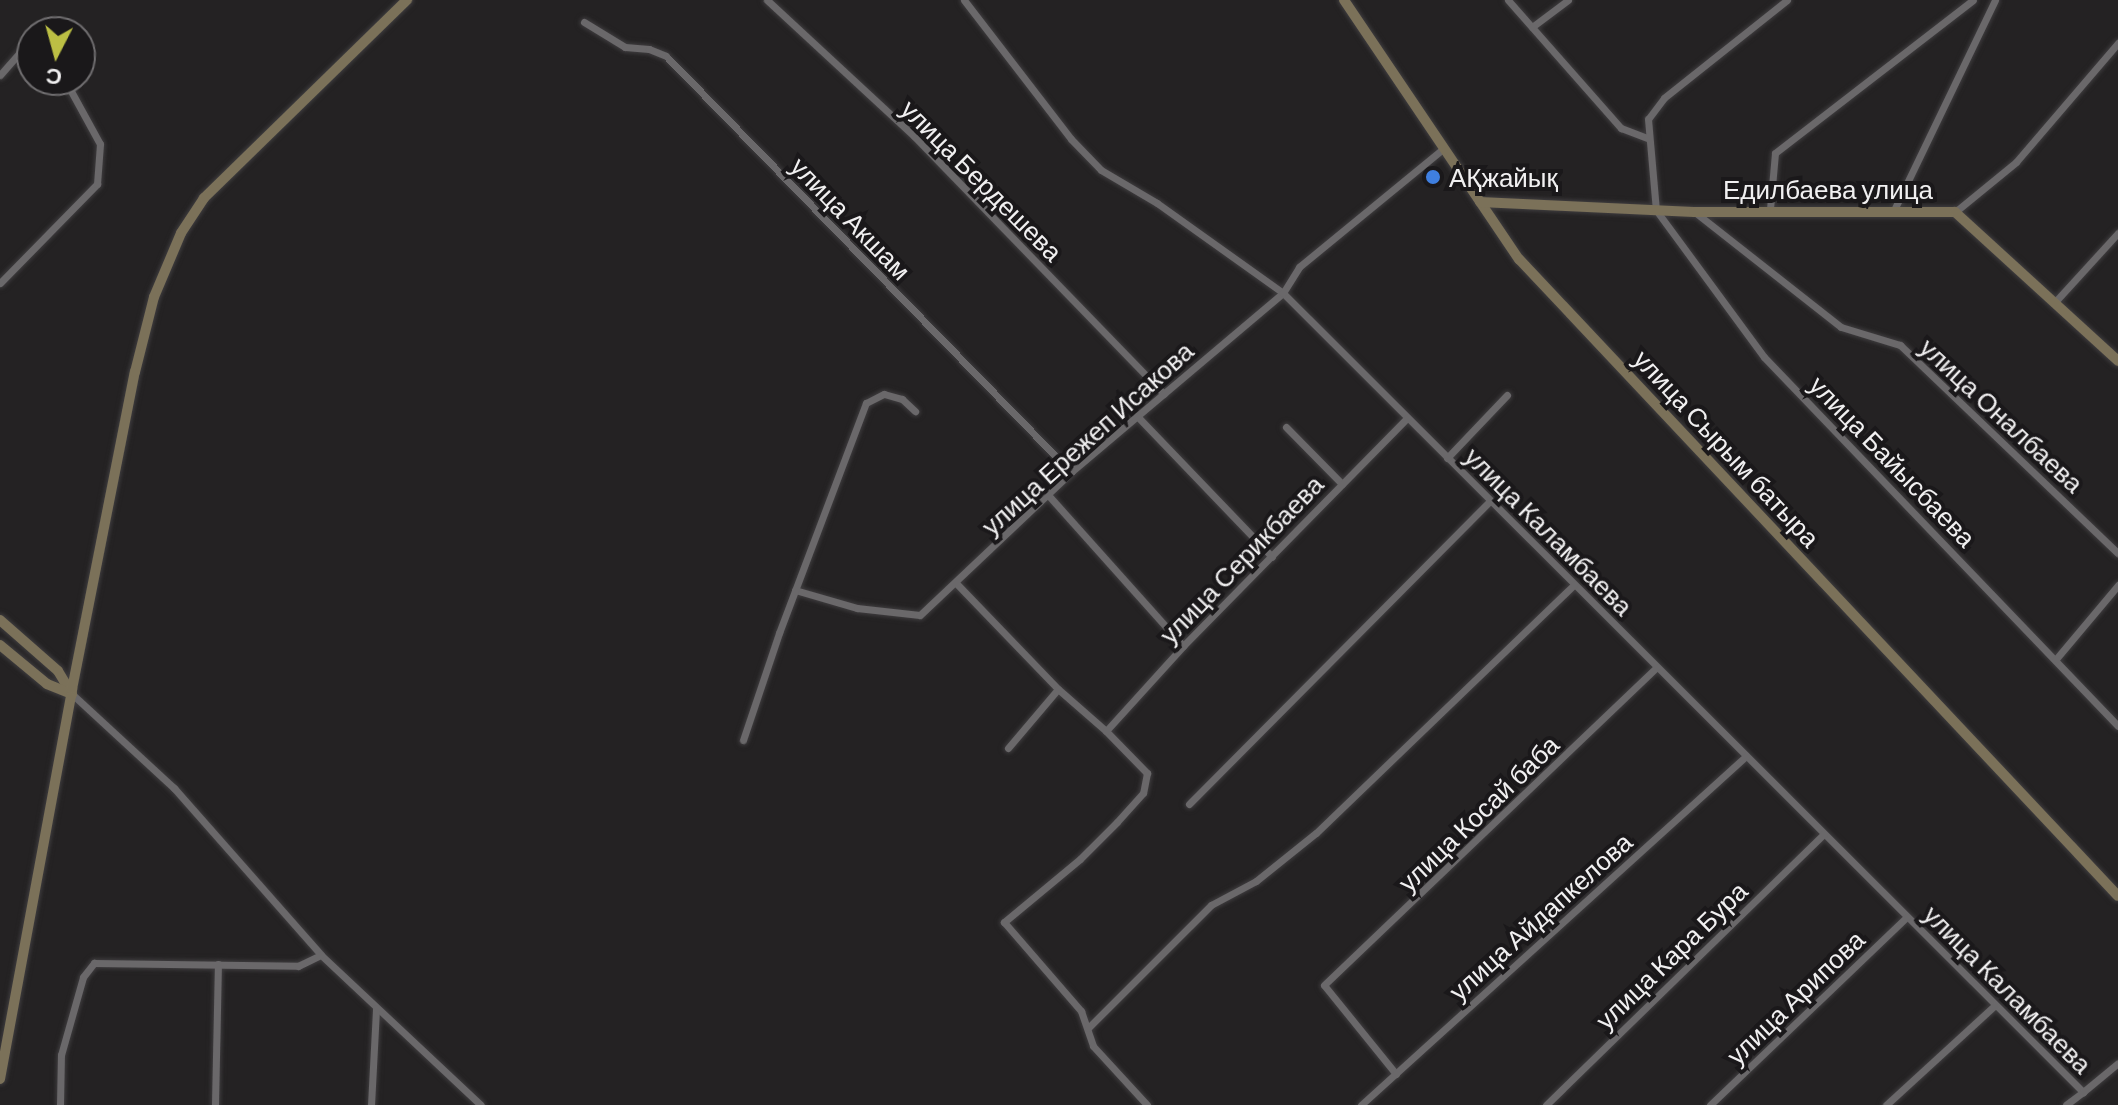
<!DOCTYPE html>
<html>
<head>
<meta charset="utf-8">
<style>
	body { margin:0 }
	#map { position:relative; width:2118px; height:1105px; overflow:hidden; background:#242223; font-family:Barlow,sans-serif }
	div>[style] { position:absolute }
	.roads { filter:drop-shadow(0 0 2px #3f3d3f) drop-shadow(0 0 2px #3f3d3f) }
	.street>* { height:7px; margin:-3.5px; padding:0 3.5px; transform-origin:3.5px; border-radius:3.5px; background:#6a686a }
	.secondary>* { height:10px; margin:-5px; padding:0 5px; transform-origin:5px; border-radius:5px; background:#7b7159 }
	.dots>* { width:22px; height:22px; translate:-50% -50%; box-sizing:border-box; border:4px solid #1a181a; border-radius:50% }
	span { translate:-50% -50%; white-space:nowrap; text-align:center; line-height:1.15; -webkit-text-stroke:8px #1a181a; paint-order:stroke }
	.poi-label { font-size:26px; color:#f1f0f1 }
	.left { translate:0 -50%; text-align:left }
	.street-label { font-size:26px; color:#f1f0f1 }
	.north { position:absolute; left:16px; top:16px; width:80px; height:80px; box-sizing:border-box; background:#1a181a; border:2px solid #706e70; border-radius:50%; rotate:186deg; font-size:22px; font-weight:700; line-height:32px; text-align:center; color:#f1f0f1 }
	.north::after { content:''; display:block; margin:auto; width:28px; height:36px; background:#bcbf44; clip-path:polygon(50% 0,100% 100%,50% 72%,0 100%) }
</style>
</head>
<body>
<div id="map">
	<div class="roads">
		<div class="street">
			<i style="left:767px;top:0;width:200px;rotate:42.8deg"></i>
			<i style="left:914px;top:136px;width:359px;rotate:45.9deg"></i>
			<i style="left:964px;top:0;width:175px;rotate:52.4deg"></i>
			<i style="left:1071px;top:139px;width:43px;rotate:45.9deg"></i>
			<i style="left:1101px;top:170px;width:65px;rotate:30.5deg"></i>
			<i style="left:1157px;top:203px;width:155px;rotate:35.5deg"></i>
			<i style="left:1283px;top:293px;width:1131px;rotate:44.96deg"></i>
			<i style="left:2083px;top:1092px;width:21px;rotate:143deg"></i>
			<i style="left:1508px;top:0;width:171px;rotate:48.6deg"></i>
			<i style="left:1621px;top:128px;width:28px;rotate:21deg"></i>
			<i style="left:1787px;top:0;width:157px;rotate:141.5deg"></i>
			<i style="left:1664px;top:98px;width:26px;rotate:127deg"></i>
			<i style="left:1648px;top:119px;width:91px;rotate:85deg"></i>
			<i style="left:1656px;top:210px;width:182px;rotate:53.7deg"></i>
			<i style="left:1764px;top:357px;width:511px;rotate:46.19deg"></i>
			<i style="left:584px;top:22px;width:48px;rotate:31.4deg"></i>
			<i style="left:625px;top:47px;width:24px;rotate:5deg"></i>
			<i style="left:649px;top:49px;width:18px;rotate:22deg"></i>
			<i style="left:666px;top:56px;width:581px;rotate:45.77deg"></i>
			<i style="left:1532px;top:27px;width:45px;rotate:-36.9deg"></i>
			<i style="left:0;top:75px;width:44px;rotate:-48.7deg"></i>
			<i style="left:1770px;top:209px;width:56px;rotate:-84.9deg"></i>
			<i style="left:1775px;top:153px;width:250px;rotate:-37.7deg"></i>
			<i style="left:1894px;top:210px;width:233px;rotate:-64.3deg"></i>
			<i style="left:1955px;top:212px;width:79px;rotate:-39.3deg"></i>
			<i style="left:2016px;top:162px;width:157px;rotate:-49.4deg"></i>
			<i style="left:1696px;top:213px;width:184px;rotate:38.2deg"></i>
			<i style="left:1841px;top:327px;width:62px;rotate:17deg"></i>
			<i style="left:1900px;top:345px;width:301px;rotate:43.7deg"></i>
			<i style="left:0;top:283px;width:139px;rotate:-45.6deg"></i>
			<i style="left:97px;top:184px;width:40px;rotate:-85.7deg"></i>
			<i style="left:100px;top:144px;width:73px;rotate:-118.7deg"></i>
			<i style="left:2054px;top:303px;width:95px;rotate:-47.6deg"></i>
			<i style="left:1137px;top:416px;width:195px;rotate:46.2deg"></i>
			<i style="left:1286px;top:427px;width:80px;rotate:45.5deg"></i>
			<i style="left:1447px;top:458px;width:87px;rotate:-46.4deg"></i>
			<i style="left:1049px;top:496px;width:201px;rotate:48.2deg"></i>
			<i style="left:956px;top:583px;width:147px;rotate:46.1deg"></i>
			<i style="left:1058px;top:689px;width:64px;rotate:41.2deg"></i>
			<i style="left:1106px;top:731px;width:59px;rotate:45.7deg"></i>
			<i style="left:1147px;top:773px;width:20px;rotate:101deg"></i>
			<i style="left:1143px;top:793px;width:39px;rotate:132deg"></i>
			<i style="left:1117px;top:822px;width:52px;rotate:135deg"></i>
			<i style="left:1080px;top:859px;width:99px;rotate:140.3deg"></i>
			<i style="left:1004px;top:922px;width:118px;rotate:49.1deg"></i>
			<i style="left:1081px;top:1011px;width:37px;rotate:71deg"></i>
			<i style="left:1093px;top:1046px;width:80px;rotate:47.5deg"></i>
			<i style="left:795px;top:590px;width:65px;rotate:16.2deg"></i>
			<i style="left:857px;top:608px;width:63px;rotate:6.3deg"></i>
			<i style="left:920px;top:615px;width:208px;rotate:-43.4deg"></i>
			<i style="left:1071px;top:472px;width:277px;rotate:-40.2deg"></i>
			<i style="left:1283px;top:293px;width:31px;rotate:-58deg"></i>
			<i style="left:1299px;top:267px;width:188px;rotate:-39.4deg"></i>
			<i style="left:2056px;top:659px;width:97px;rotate:-50deg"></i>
			<i style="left:72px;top:694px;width:139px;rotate:42.7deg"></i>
			<i style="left:174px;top:788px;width:222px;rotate:48.6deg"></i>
			<i style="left:321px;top:955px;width:219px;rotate:43.2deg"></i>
			<i style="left:1106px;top:731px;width:115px;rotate:-47.8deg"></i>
			<i style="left:1183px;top:646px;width:320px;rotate:-45.5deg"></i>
			<i style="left:743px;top:740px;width:113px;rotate:-71.4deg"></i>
			<i style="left:779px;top:633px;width:246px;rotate:-69.3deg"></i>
			<i style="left:866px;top:403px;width:20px;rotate:-27deg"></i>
			<i style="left:884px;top:394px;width:19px;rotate:16deg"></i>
			<i style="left:902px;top:399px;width:18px;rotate:43deg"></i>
			<i style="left:1008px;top:748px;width:77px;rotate:-49.7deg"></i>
			<i style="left:1189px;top:804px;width:427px;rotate:-45.2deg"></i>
			<i style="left:1088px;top:1028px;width:174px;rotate:-45deg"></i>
			<i style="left:1211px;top:905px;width:51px;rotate:-28.1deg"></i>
			<i style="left:1256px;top:881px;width:77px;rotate:-38.7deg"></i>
			<i style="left:1316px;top:833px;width:358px;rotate:-43.9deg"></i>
			<i style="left:1396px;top:1074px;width:114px;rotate:-129deg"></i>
			<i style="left:1324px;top:985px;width:460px;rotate:-43.7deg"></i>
			<i style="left:2083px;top:1092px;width:45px;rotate:-39.6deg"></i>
			<i style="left:60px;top:1105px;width:50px;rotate:-88.9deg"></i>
			<i style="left:61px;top:1055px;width:81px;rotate:-74.2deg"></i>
			<i style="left:83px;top:977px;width:18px;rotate:-52deg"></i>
			<i style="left:94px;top:963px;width:204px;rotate:0.8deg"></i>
			<i style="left:298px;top:966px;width:25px;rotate:-26deg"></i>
			<i style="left:215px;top:1105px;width:141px;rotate:-88.8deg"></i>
			<i style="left:371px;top:1105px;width:97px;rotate:-87deg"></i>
			<i style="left:1361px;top:1105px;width:520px;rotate:-42.19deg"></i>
			<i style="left:1546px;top:1105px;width:388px;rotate:-44.3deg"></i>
			<i style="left:1710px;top:1105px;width:272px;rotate:-43.7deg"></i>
			<i style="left:1886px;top:1105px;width:148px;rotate:-42.5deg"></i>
		</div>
		<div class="secondary">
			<i style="left:1344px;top:0;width:313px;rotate:56deg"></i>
			<i style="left:1519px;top:259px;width:874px;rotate:46.76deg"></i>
			<i style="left:1480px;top:202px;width:214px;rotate:2.7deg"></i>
			<i style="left:1694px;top:212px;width:261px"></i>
			<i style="left:1955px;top:212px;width:221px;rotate:42.4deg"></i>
			<i style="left:0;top:620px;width:77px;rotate:41.3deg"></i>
			<i style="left:58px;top:671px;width:27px;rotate:59deg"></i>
			<i style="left:0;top:645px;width:61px;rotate:39.7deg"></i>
			<i style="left:47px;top:684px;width:27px;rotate:22deg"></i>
			<i style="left:0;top:1079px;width:397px;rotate:-79.5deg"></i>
			<i style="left:72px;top:689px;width:323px;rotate:-78.8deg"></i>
			<i style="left:135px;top:372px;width:77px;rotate:-75.8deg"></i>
			<i style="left:154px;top:297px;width:69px;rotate:-67.1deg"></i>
			<i style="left:181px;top:233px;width:42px;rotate:-56.7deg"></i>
			<i style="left:204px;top:198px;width:284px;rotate:-44.3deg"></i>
		</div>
	</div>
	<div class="dots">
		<i style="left:1433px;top:177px;background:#3f7fe0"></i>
	</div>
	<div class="poi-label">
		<span class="left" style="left:1449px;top:177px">АҚжайық</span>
	</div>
	<div class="street-label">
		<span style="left:982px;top:180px;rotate:45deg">улица Бердешева</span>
		<span style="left:1828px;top:189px">Едилбаева улица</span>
		<span style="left:851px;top:218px;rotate:46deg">улица Акшам</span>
		<span style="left:2002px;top:415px;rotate:43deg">улица Оналбаева</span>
		<span style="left:1087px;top:438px;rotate:-42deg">улица Ережеп Исакова</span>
		<span style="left:1727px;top:448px;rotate:47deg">улица Сырым батыра</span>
		<span style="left:1893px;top:461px;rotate:46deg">улица Байысбаева</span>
		<span style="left:1549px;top:531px;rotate:45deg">улица Каламбаева</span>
		<span style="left:1241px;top:559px;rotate:-46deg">улица Серикбаева</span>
		<span style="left:1478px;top:813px;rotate:-44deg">улица Косай баба</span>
		<span style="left:1540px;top:916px;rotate:-42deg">улица Айдапкелова</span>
		<span style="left:1671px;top:955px;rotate:-44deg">улица Кара Бура</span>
		<span style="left:2008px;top:989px;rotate:45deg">улица Каламбаева</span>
		<span style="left:1795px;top:997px;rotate:-44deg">улица Арипова</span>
	</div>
	<div class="north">С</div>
</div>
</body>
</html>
